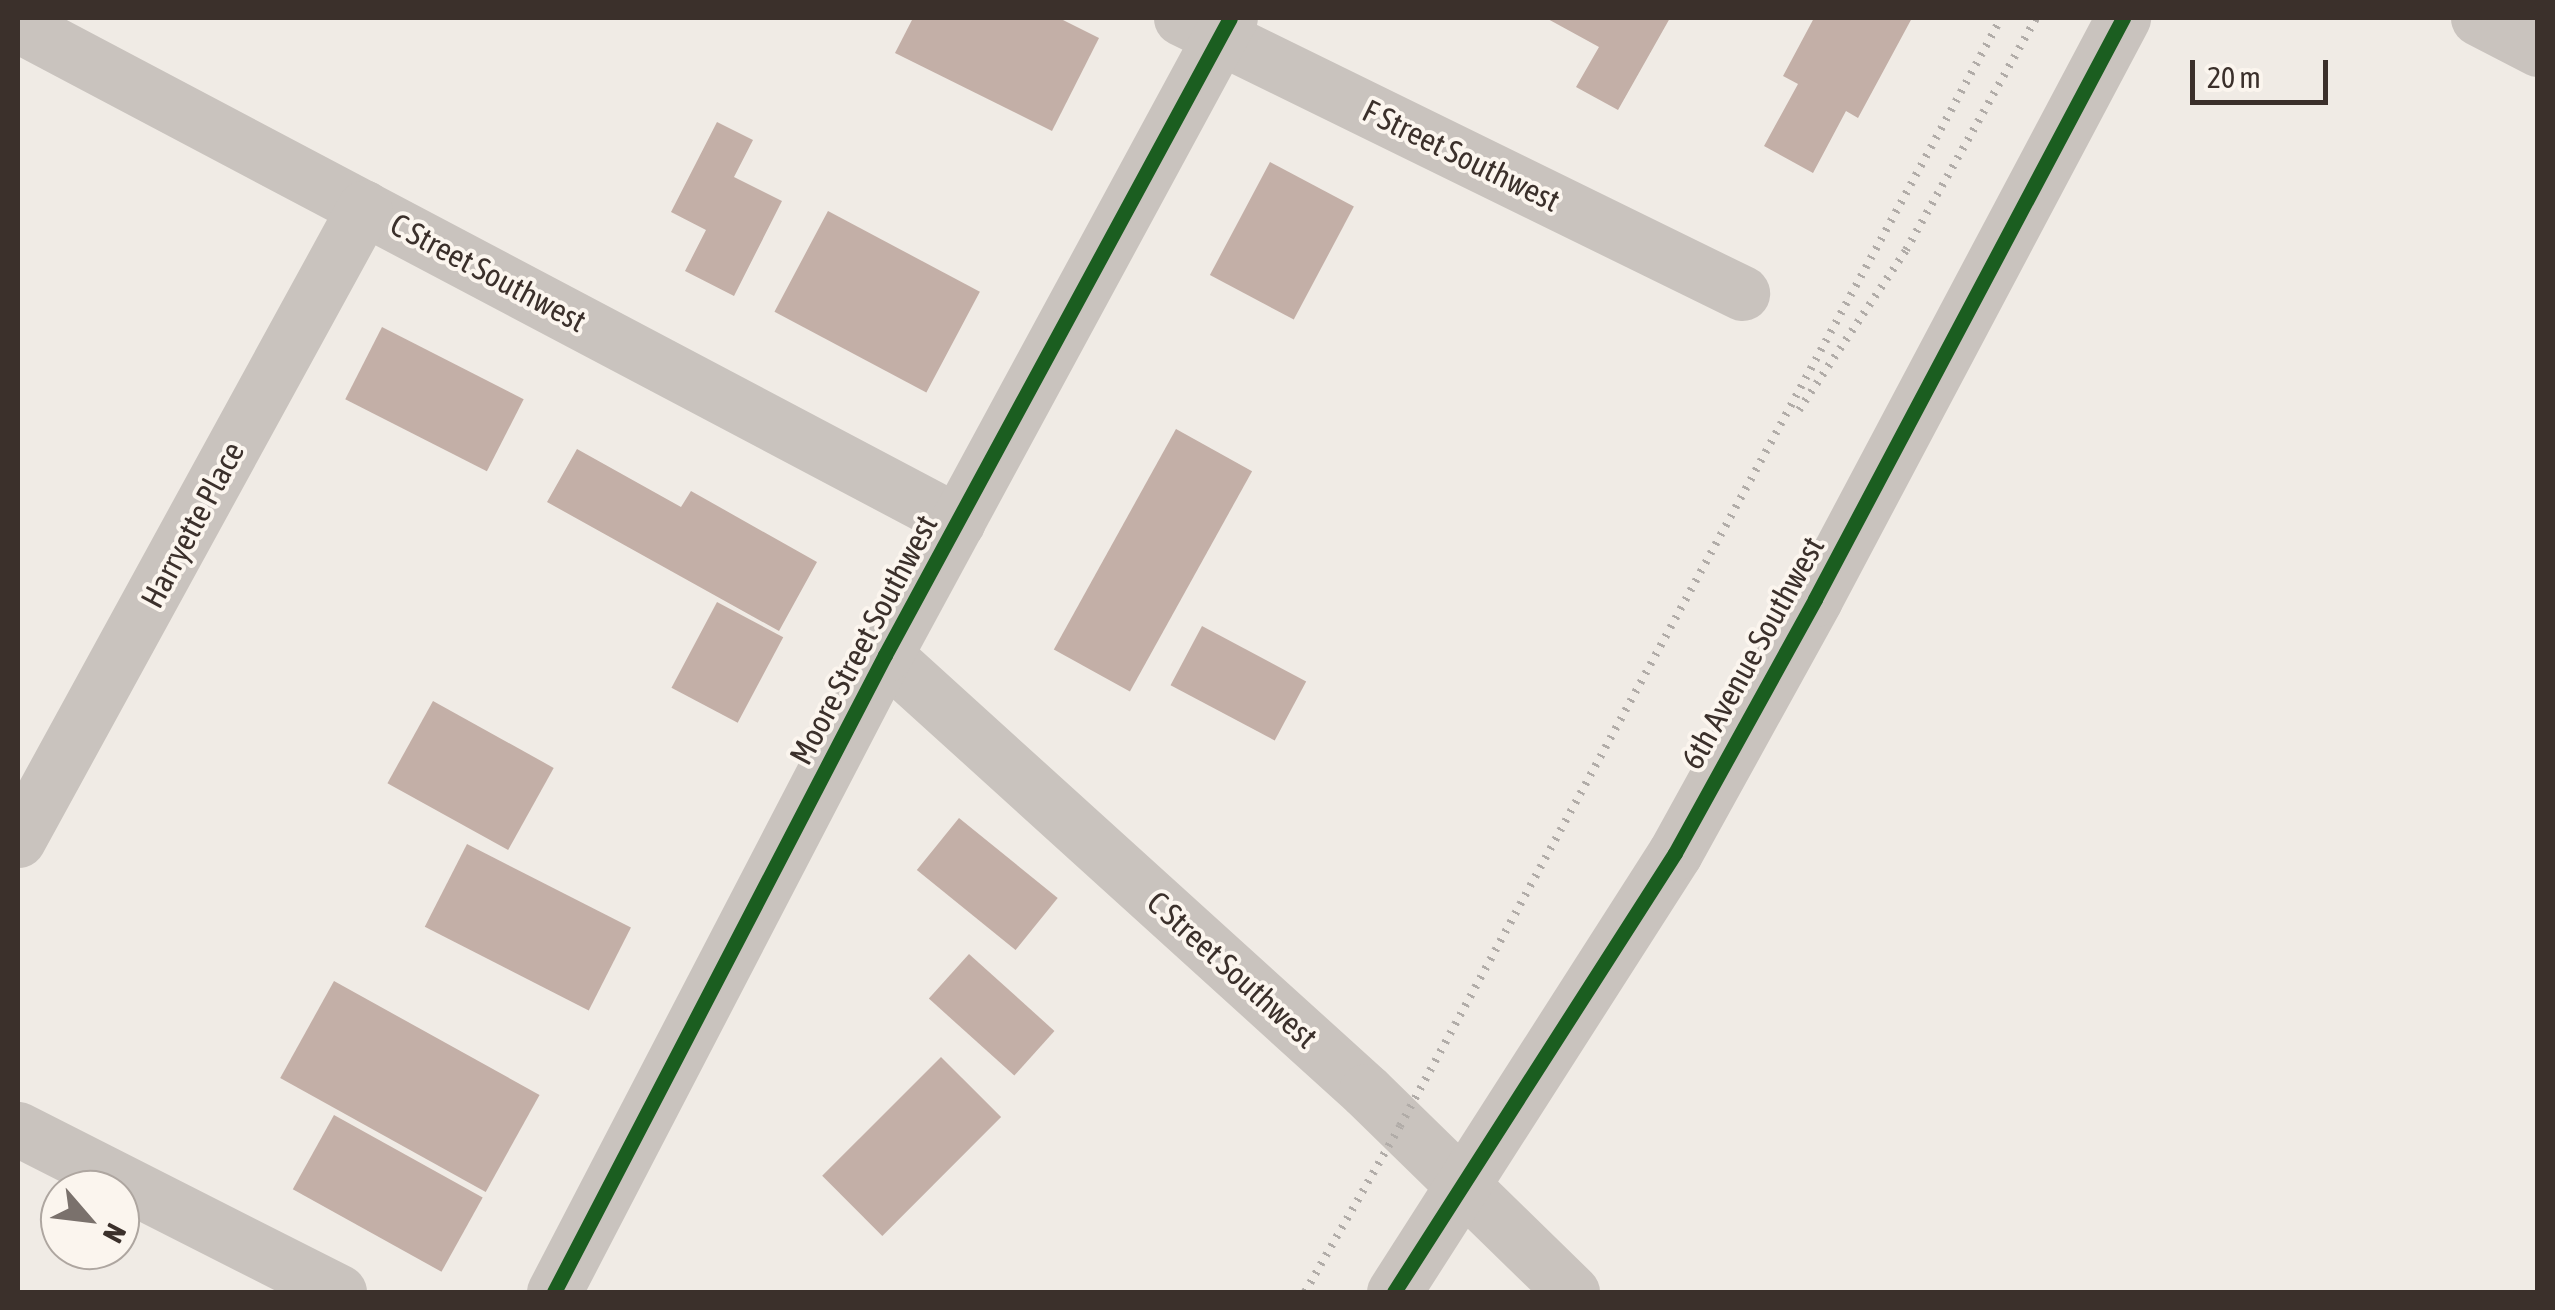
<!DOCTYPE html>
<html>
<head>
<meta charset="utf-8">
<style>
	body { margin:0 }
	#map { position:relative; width:2555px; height:1310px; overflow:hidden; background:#f0ebe5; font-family:"Asap Condensed",sans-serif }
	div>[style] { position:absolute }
	.building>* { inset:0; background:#c3afa7; transform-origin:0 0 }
	.minor>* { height:55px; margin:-27.5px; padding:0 27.5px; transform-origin:27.5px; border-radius:27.5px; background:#c9c3be }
	.rail>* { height:8px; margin-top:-4px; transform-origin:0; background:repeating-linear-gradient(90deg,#b1aca8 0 2.5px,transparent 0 10.5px) }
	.cycleway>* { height:15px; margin:-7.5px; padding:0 7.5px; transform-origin:7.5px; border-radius:7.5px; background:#1b5e20 }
	span { translate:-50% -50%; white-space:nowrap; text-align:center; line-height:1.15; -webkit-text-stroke:8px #fbf5ee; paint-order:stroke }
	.street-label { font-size:32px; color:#3b302b }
	.frame { position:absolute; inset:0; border:20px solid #3b302b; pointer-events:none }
	.north { position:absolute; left:40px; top:1170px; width:100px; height:100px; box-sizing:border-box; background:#fbf5ee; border:2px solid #aea6a0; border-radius:50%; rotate:118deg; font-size:28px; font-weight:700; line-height:40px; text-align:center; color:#3b302b }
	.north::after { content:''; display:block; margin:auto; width:35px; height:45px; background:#7a716c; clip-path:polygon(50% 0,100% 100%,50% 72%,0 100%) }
	.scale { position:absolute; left:2190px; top:60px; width:138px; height:45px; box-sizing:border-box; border:5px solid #3b302b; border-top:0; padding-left:12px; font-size:30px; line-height:35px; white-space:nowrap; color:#3b302b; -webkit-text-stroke:8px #fbf5ee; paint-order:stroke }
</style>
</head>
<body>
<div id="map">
	<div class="building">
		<i style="clip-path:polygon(913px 18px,1059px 18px,1099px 38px,1052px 131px,895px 53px)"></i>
		<i style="clip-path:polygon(1546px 18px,1670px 18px,1618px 110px,1576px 87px,1599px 47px)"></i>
		<i style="clip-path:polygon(1814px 18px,1912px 18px,1858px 118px,1846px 111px,1813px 173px,1764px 146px,1798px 84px,1783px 76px)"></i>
		<i style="clip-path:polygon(717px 122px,753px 140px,734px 177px,782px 201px,734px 296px,685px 271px,706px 230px,671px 212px)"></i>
		<i style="left:1270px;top:162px;width:95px;height:128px;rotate:28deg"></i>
		<i style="left:828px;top:211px;width:172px;height:114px;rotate:28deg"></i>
		<i style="left:382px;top:327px;width:159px;height:81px;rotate:27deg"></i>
		<i style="left:1176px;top:429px;width:87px;height:252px;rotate:29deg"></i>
		<i style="clip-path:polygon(577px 449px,681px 507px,691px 491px,817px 562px,779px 631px,547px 502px)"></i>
		<i style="left:717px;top:602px;width:75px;height:97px;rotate:28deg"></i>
		<i style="left:1202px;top:626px;width:118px;height:67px;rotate:28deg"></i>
		<i style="left:433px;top:701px;width:138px;height:94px;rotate:29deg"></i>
		<i style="left:959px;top:818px;width:127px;height:67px;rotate:39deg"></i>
		<i style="left:467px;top:844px;width:184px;height:93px;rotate:27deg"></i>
		<i style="left:969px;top:954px;width:115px;height:60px;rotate:42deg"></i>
		<i style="left:334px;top:981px;width:235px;height:111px;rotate:29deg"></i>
		<i style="left:941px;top:1057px;width:85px;height:168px;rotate:45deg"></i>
		<i style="left:334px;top:1115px;width:170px;height:85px;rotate:29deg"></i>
	</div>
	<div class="minor">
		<i style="left:1181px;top:18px;width:625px;rotate:26.11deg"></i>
		<i style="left:2478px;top:18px;width:68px;rotate:27.3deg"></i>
		<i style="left:18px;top:25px;width:1063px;rotate:27.87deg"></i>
		<i style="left:885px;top:655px;width:649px;rotate:42.19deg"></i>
		<i style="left:1366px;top:1091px;width:288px;rotate:44.3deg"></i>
		<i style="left:18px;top:840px;width:721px;rotate:-61.3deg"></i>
		<i style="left:18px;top:1129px;width:360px;rotate:26.9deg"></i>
		<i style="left:554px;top:1292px;width:718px;rotate:-62.54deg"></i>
		<i style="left:885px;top:655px;width:724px;rotate:-61.56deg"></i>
		<i style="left:1394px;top:1292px;width:521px;rotate:-57.38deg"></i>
		<i style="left:1675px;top:853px;width:290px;rotate:-61.1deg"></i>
		<i style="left:1815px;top:599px;width:658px;rotate:-62.07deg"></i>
	</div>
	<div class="rail">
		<i style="left:1799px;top:410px;width:192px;rotate:-56.2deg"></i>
		<i style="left:1906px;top:250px;width:266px;rotate:-60.7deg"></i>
		<i style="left:1305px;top:1292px;width:191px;rotate:-60.2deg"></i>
		<i style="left:1400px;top:1126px;width:1261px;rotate:-61.52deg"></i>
	</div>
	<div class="cycleway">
		<i style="left:554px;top:1292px;width:718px;rotate:-62.54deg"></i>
		<i style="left:885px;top:655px;width:724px;rotate:-61.56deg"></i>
		<i style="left:1394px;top:1292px;width:521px;rotate:-57.38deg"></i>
		<i style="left:1675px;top:853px;width:290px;rotate:-61.1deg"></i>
		<i style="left:1815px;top:599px;width:658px;rotate:-62.07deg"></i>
	</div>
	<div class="street-label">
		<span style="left:1461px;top:156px;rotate:26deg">F Street Southwest</span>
		<span style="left:488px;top:273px;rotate:28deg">C Street Southwest</span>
		<span style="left:193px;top:525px;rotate:-62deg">Harryette Place</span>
		<span style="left:864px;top:640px;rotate:-62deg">Moore Street Southwest</span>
		<span style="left:1753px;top:653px;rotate:-61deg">6th Avenue Southwest</span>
		<span style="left:1232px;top:970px;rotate:42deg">C Street Southwest</span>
	</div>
	<div class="frame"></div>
	<div class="north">N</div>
	<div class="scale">20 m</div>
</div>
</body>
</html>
